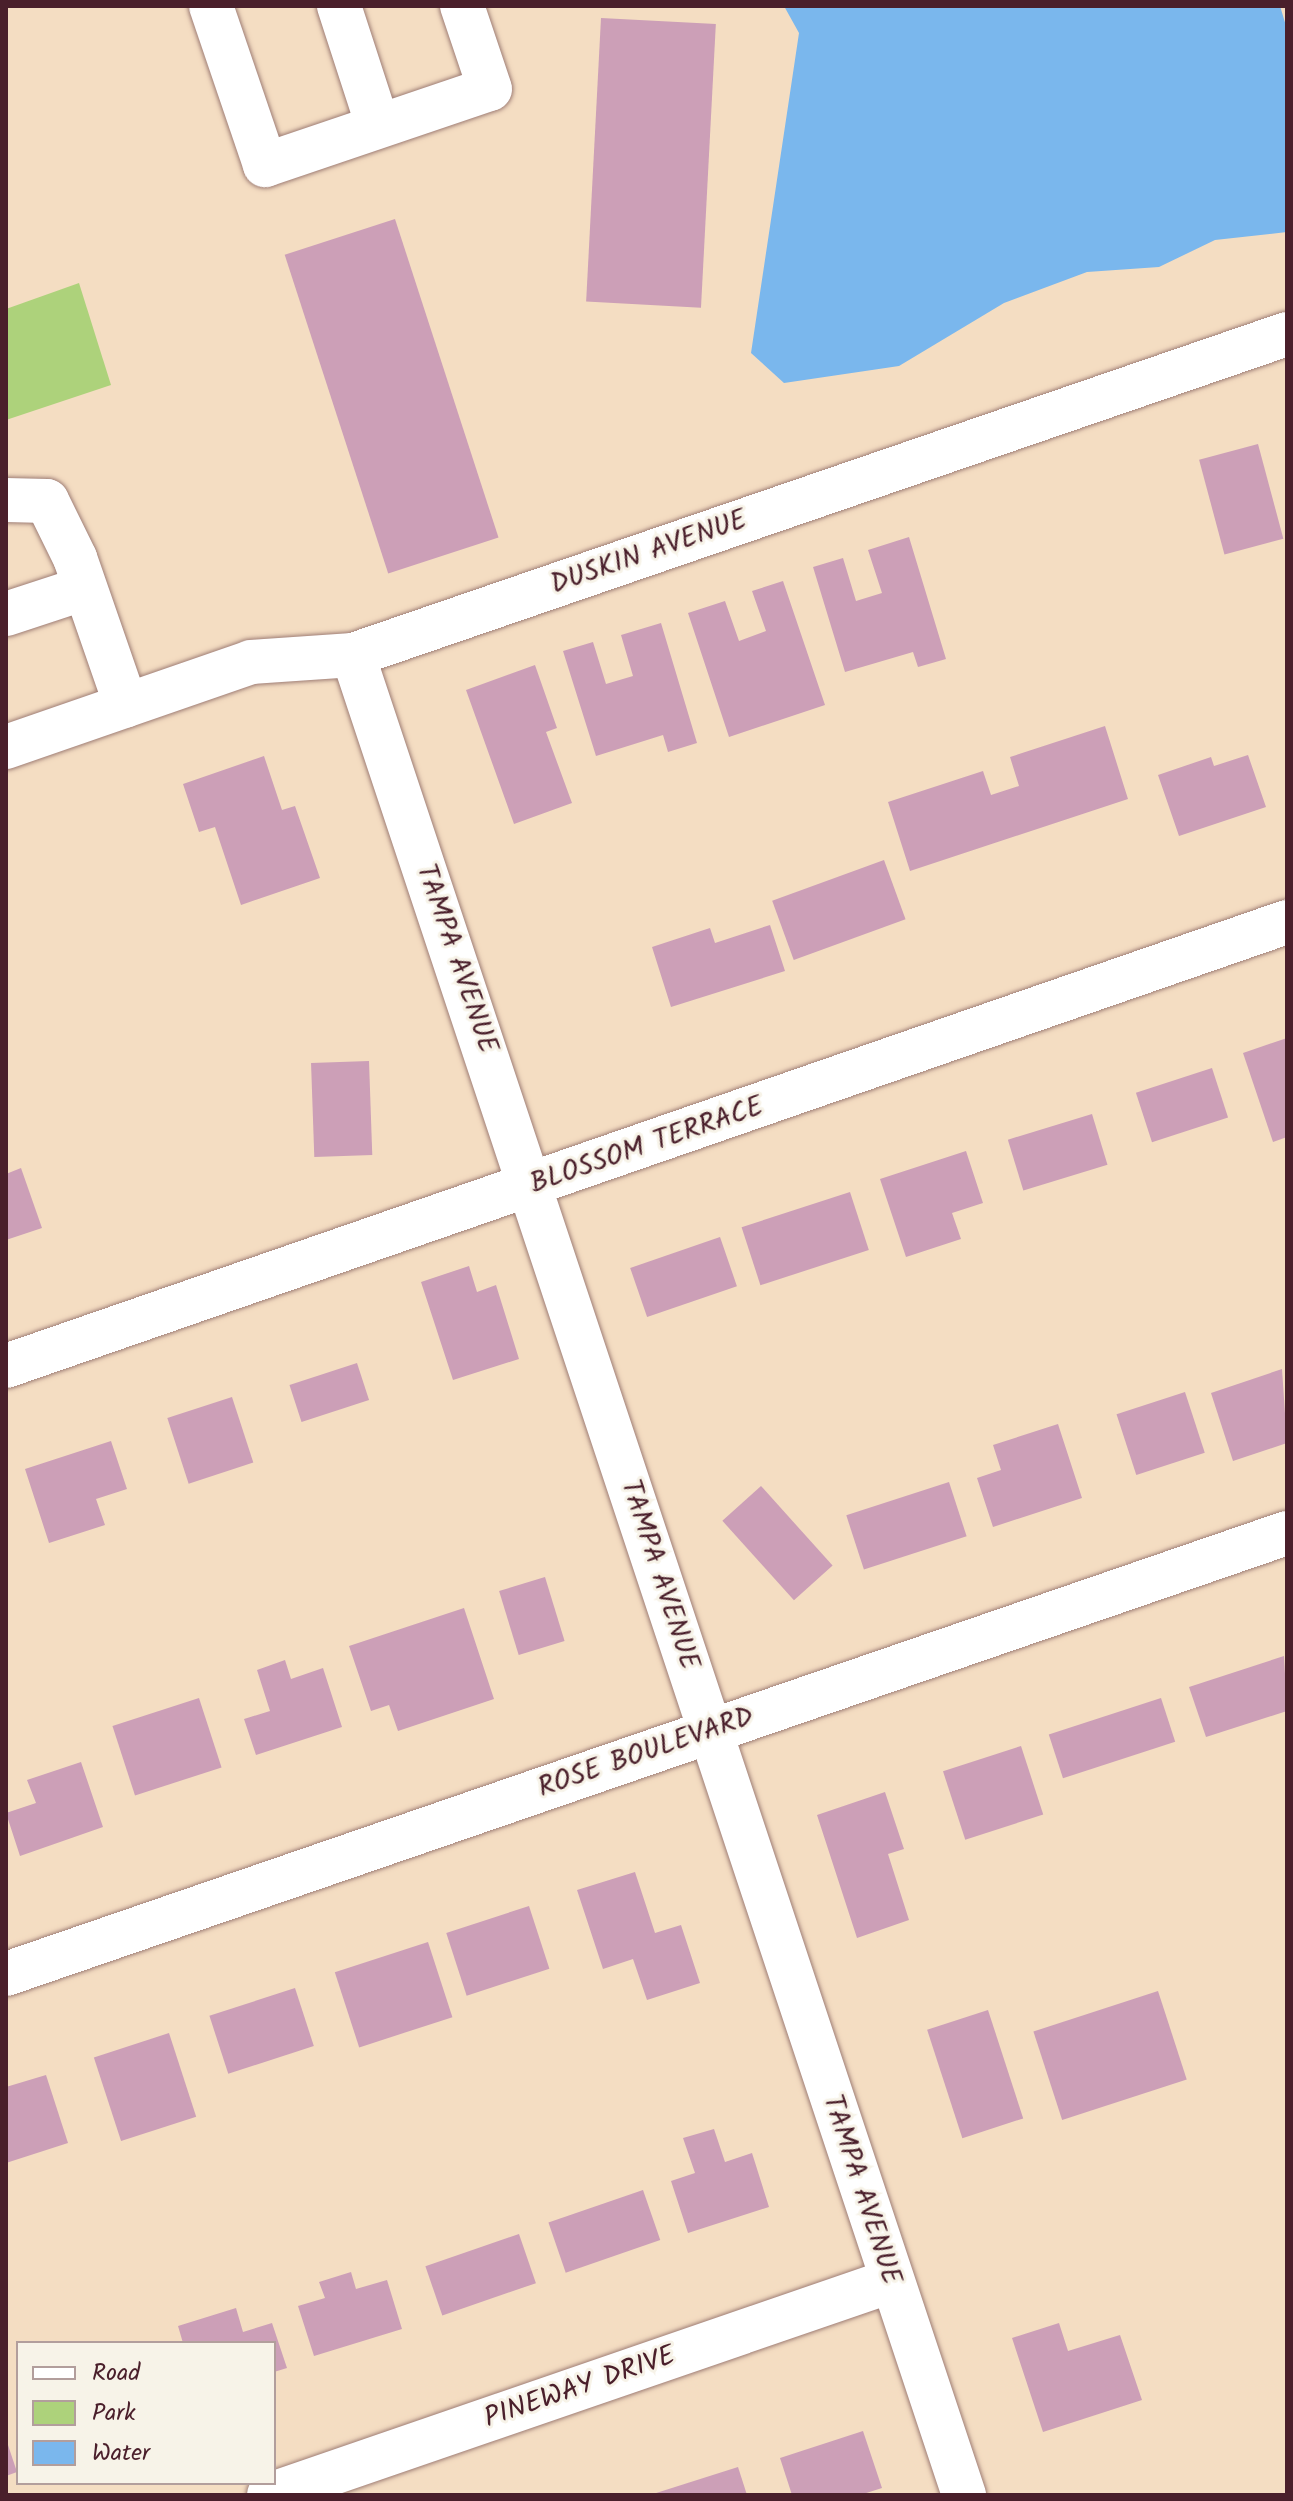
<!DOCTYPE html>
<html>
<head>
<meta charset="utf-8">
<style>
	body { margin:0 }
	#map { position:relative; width:1293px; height:2501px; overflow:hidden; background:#f4ddc2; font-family:Kalam,sans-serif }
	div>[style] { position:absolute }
	.green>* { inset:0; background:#add27b }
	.water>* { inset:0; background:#7ab7ed }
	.building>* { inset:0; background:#cc9fb7; transform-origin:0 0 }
	.roads { filter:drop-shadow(0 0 2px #9f7e76) drop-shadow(0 0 2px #9f7e76) }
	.minor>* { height:44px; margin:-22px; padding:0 22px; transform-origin:22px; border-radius:22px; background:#fff }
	span { translate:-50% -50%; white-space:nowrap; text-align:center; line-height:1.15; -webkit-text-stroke:6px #f7f3e8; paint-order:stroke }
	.street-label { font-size:28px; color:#4a1f2b }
	.frame { position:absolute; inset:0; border:8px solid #4a1f2b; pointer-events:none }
	.legend { position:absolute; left:16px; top:2341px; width:260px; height:144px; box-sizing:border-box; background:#f7f3e8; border:2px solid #b29e9c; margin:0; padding:10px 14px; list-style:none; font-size:24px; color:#4a1f2b }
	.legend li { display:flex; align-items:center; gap:16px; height:40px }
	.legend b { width:40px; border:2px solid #b29e9c }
</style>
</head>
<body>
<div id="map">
	<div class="green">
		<i style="clip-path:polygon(79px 283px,111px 385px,6px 420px,6px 309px)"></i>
	</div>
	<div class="water">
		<i style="clip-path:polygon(784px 6px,1280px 6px,1287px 29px,1287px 232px,1215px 240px,1159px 267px,1087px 272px,1004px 303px,899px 366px,784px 383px,751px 353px,799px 33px)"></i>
	</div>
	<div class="building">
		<i style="left:601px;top:18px;width:115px;height:284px;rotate:3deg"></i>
		<i style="left:395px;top:219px;width:335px;height:116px;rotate:72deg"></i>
		<i style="left:1258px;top:444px;width:98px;height:61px;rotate:75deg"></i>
		<i style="clip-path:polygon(909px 537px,946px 659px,918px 667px,913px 652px,845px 672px,813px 567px,843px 558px,856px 601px,882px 593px,868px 550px)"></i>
		<i style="clip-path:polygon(783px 581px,825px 705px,729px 737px,688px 613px,725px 601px,739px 641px,766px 631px,752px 591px)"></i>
		<i style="clip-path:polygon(661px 623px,697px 743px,668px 752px,663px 735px,596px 756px,563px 651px,593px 642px,606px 684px,633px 676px,621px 635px)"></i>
		<i style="clip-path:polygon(535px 665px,557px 728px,546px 732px,572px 803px,514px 824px,466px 690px)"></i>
		<i style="clip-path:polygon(1105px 726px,1128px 799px,910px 871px,888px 802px,983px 771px,991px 795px,1019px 786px,1010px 757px)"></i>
		<i style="clip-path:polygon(1248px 755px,1266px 807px,1179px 836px,1158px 775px,1211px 757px,1214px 766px)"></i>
		<i style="clip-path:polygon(264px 756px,282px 810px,295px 806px,320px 878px,241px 905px,215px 827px,199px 832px,183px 784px)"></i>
		<i style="left:884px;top:860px;width:63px;height:119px;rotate:70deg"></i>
		<i style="clip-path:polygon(770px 925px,785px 971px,671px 1007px,652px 947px,710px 928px,715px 943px)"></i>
		<i style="clip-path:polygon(1287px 1038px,1287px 1137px,1273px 1142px,1243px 1053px)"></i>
		<i style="left:369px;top:1061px;width:94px;height:58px;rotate:88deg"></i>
		<i style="left:1212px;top:1068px;width:52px;height:80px;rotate:72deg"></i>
		<i style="left:1092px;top:1114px;width:53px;height:88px;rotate:73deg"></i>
		<i style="clip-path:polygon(966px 1151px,983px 1203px,952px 1213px,961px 1239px,906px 1257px,880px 1179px)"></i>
		<i style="clip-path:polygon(21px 1168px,42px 1228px,6px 1240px,6px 1174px)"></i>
		<i style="left:850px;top:1192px;width:61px;height:114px;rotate:72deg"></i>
		<i style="left:720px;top:1237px;width:52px;height:95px;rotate:71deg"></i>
		<i style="clip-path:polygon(469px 1266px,477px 1292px,496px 1285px,519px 1359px,453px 1380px,421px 1282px)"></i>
		<i style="left:357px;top:1363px;width:39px;height:71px;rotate:72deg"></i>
		<i style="clip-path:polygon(1282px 1369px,1287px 1443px,1233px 1461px,1211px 1393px)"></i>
		<i style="left:1185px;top:1392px;width:64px;height:72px;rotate:72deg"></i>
		<i style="left:232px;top:1397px;width:69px;height:68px;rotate:72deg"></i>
		<i style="clip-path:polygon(1058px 1424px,1082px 1498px,993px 1527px,977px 1478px,1001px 1470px,993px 1445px)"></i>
		<i style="clip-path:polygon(111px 1441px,127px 1489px,96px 1499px,105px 1525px,49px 1543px,25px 1469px)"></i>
		<i style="left:949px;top:1482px;width:57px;height:108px;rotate:72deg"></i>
		<i style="left:761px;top:1486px;width:107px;height:52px;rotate:48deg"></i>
		<i style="left:545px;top:1577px;width:67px;height:48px;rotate:73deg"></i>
		<i style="clip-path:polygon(464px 1608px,494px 1699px,398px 1731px,389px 1705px,371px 1711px,349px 1646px)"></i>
		<i style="clip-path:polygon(1284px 1656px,1287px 1711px,1206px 1737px,1189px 1687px)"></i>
		<i style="clip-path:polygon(285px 1660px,291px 1679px,323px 1668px,342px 1727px,256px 1755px,244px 1719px,270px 1711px,257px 1670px)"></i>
		<i style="left:199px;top:1698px;width:73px;height:91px;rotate:72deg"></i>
		<i style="left:1161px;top:1698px;width:46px;height:118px;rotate:72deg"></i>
		<i style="left:1021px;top:1746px;width:72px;height:82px;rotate:72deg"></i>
		<i style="clip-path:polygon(81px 1762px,103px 1827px,20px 1856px,6px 1813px,36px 1803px,27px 1780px)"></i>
		<i style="clip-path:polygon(885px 1792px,904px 1849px,888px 1854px,909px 1920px,857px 1938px,817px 1815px)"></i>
		<i style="clip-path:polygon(635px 1872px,655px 1933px,681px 1925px,700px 1983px,647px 2000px,633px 1959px,603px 1969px,577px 1890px)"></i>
		<i style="left:529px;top:1906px;width:66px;height:87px;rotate:72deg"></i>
		<i style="left:428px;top:1942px;width:79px;height:98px;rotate:72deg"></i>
		<i style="left:295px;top:1988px;width:61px;height:90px;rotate:72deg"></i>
		<i style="left:1158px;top:1991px;width:93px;height:131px;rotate:72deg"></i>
		<i style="left:988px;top:2010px;width:114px;height:64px;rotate:72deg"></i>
		<i style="left:169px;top:2033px;width:88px;height:79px;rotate:72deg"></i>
		<i style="clip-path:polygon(46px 2075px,68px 2143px,6px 2163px,6px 2087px)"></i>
		<i style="clip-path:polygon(714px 2129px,725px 2162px,752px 2153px,769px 2207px,688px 2233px,671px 2181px,695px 2173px,683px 2138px)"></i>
		<i style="left:643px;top:2190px;width:53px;height:100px;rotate:71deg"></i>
		<i style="left:519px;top:2234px;width:52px;height:99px;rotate:71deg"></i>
		<i style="clip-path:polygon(351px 2272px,356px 2289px,387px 2280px,402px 2329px,314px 2356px,298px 2306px,325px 2298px,319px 2282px)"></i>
		<i style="clip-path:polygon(236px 2308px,243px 2332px,272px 2323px,287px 2368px,274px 2372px,274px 2343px,183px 2343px,178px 2326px)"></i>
		<i style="clip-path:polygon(1059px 2323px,1068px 2351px,1120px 2335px,1142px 2400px,1043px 2432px,1012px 2338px)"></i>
		<i style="clip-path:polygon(863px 2431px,882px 2488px,860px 2495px,792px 2495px,780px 2458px)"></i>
		<i style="clip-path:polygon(6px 2439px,17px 2472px,6px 2476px)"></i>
		<i style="clip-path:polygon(738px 2467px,747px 2495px,653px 2495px,653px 2494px)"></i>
	</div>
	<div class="roads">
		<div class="minor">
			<i style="left:211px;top:6px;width:168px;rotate:71.2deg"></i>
			<i style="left:265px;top:165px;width:237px;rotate:-18.7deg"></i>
			<i style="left:490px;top:89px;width:88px;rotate:-108.6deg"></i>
			<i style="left:339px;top:6px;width:126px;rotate:72deg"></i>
			<i style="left:6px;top:500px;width:41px;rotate:1.4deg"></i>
			<i style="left:47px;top:501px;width:64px;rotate:63.8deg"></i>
			<i style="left:75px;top:558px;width:156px;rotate:70.9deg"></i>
			<i style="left:6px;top:614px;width:83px;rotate:-18.2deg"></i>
			<i style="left:353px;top:655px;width:1939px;rotate:71.63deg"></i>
			<i style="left:6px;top:747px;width:259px;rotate:-19.1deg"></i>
			<i style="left:251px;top:662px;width:102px;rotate:-3.9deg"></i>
			<i style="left:353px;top:655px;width:988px;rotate:-18.97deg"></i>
			<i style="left:6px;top:1366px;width:1356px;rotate:-19.12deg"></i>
			<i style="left:6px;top:1974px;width:1355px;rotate:-19deg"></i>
			<i style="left:269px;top:2495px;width:658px;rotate:-18.99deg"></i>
		</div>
	</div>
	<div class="street-label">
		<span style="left:649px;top:553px;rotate:-19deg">DUSKIN AVENUE</span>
		<span style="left:456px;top:959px;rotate:71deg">TAMPA AVENUE</span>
		<span style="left:647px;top:1146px;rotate:-19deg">BLOSSOM TERRACE</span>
		<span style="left:659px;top:1575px;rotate:72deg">TAMPA AVENUE</span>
		<span style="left:646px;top:1753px;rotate:-19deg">ROSE BOULEVARD</span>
		<span style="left:861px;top:2190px;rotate:72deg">TAMPA AVENUE</span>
		<span style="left:580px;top:2388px;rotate:-19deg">PINEWAY DRIVE</span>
	</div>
	<div class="frame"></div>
	<ul class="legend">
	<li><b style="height:10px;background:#fff"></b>Road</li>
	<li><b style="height:22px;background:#add27b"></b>Park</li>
	<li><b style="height:22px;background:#7ab7ed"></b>Water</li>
	</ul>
</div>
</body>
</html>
